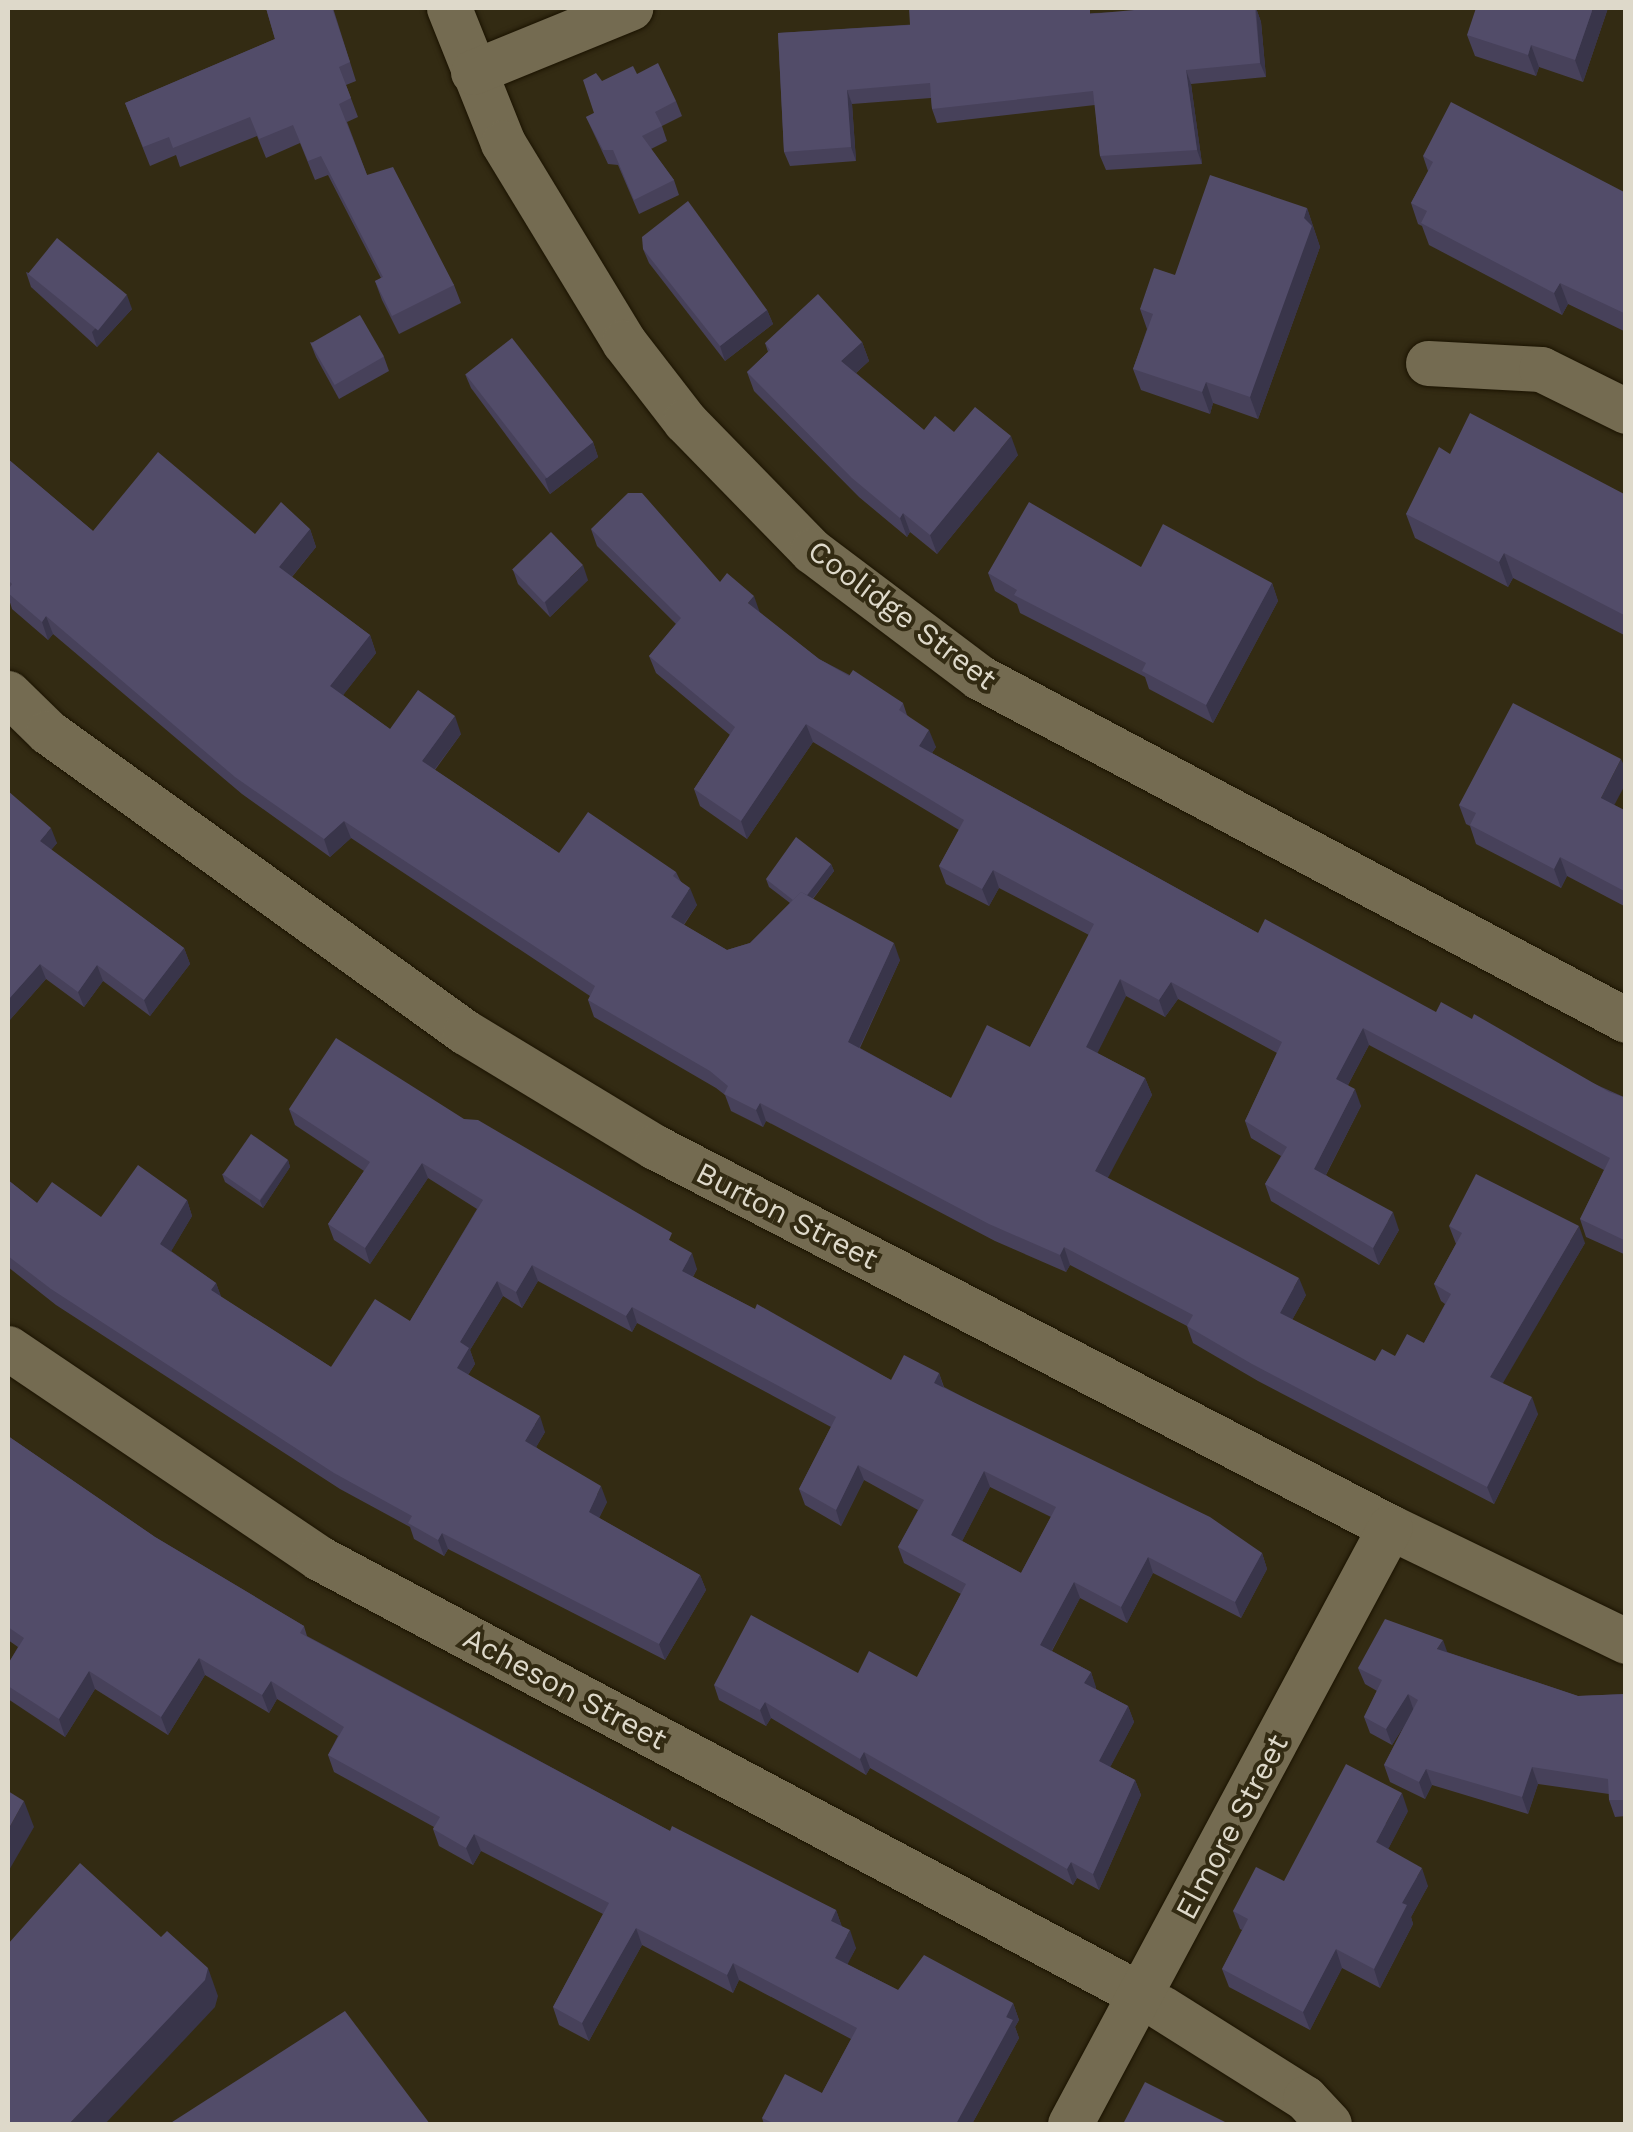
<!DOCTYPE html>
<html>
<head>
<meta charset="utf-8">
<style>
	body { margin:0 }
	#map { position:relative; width:1633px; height:2132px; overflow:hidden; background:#332b13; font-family:"Work Sans",sans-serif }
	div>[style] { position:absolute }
	.roads { filter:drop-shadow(0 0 2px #1b1300) drop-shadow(0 0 2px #1b1300) }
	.street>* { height:45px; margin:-22.5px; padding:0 22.5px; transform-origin:22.5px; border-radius:22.5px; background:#746b51 }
	.wall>* { inset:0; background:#47415a }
	.shaded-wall>* { inset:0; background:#39354a }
	.building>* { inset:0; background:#524c69; transform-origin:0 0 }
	span { translate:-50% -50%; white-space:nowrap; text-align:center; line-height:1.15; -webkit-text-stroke:8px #332b13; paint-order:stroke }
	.street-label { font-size:30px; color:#ded9ca }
	.frame { position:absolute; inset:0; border:10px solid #ded9ca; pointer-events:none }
</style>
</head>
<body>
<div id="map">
	<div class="roads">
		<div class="street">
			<i style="left:449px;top:8px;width:145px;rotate:68.2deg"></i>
			<i style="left:503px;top:143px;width:233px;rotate:58.7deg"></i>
			<i style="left:624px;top:342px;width:100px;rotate:52.3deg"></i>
			<i style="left:685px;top:421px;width:182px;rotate:45.7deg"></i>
			<i style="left:812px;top:551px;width:209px;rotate:37deg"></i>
			<i style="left:979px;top:677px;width:732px;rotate:27.93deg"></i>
			<i style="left:473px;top:72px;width:170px;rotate:-22.2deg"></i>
			<i style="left:1428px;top:363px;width:113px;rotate:3deg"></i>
			<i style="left:1541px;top:369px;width:95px;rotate:26.3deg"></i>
			<i style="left:8px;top:693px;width:56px;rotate:44.3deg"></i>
			<i style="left:48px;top:732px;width:514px;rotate:35.73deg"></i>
			<i style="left:465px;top:1032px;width:222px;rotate:31.2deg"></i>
			<i style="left:655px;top:1147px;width:827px;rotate:27.34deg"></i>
			<i style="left:1390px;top:1527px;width:262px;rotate:25.8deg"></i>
			<i style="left:8px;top:1348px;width:375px;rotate:34deg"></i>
			<i style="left:319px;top:1558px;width:933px;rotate:27.99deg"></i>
			<i style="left:1162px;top:2008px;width:169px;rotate:32.2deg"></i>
			<i style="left:1305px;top:2098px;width:35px;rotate:47deg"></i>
			<i style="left:1070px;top:2124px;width:677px;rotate:-61.81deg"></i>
		</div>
	</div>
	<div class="wall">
		<i style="clip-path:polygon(266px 8px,333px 8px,356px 81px,346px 85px,358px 117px,347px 122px,367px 175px,454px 285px,461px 303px,399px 334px,382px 300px,375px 281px,381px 278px,328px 175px,315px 180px,300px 143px,266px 158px,257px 136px,180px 167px,176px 155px,150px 166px,125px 103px,275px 39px)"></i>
		<i style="clip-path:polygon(1256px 8px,1261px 22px,1266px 77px,1191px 84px,1202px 164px,1106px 170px,1100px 156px,1095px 105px,937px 123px,932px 109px,931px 98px,852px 104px,856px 161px,790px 166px,784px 152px,778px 33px,1094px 13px)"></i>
		<i style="clip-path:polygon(1608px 8px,1583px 82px,1539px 67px,1536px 76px,1475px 56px,1467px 35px)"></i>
		<i style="clip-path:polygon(602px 81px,676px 101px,682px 116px,662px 126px,667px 141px,651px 149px,674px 180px,679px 195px,639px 214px,618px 165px,608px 164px,586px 117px,594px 113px)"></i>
		<i style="clip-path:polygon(1423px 156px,1626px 193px,1626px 332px,1568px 304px,1562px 315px,1429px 245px,1422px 226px,1418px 224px,1411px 203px,1428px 171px)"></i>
		<i style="clip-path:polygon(1307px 208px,1320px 247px,1258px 419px,1213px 403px,1210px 414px,1141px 390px,1133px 369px,1147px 329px,1140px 309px,1175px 275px)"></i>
		<i style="clip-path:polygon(643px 249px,767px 310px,773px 324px,725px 361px,649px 263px)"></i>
		<i style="clip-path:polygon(26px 272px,132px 309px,97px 347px,31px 287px)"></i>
		<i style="clip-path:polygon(310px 342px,384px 357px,389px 371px,339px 399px,316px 357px)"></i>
		<i style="clip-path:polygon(862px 342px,869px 361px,856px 373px,924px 430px,954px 432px,1018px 455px,937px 554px,910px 532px,907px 537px,859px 497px,754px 391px,747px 372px,768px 352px,765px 343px)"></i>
		<i style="clip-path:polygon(465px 374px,593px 442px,598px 457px,550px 494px,471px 388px)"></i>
		<i style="clip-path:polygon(1450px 454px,1626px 495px,1626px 636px,1513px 578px,1508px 587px,1415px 538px,1406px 514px)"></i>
		<i style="clip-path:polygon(8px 459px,93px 531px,255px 534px,310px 529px,316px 547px,292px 577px,370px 635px,376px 653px,343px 695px,390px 729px,461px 734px,435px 770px,559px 853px,676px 872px,680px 880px,697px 905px,684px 925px,727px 950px,750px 943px,790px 903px,769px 887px,766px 879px,831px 864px,834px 871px,813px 899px,900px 960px,860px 1048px,951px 1098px,1030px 1047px,1089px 935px,999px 888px,989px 906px,946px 884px,939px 866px,959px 830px,813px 742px,747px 839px,700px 806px,694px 789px,730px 735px,656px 673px,649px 656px,676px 624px,597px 546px,591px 529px,720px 582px,819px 659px,903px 703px,907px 715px,936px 747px,932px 753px,1258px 933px,1626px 1098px,1626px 1255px,1586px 1237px,1580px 1219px,1604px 1170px,1369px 1045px,1348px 1085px,1361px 1106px,1326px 1175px,1399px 1230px,1379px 1265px,1271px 1201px,1265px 1184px,1281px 1156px,1251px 1138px,1245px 1121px,1277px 1053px,1178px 999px,1165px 1017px,1126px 996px,1097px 1053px,1145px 1078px,1152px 1095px,1107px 1178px,1306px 1295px,1292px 1320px,1375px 1361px,1395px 1356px,1424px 1343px,1445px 1304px,1441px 1301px,1434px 1284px,1456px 1244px,1449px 1226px,1585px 1243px,1502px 1383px,1538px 1414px,1494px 1504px,1258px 1381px,1193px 1343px,1187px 1326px,1070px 1265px,1066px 1272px,995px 1241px,766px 1121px,763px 1127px,731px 1111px,725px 1095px,716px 1088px,594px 1017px,588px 1000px,590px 996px,351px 838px,330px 857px,242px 794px,53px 634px,48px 640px,12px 609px,8px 596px)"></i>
		<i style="clip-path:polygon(1141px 567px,1272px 583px,1278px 601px,1213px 723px,1149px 689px,1145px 677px,1020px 613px,1017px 604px,995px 591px,988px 573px)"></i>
		<i style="clip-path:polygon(513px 570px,588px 580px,550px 617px,518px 584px)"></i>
		<i style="clip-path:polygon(8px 791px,57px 843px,51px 850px,184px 948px,190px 964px,150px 1016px,103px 981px,84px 1007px,46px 979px,8px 1022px)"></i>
		<i style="clip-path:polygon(1459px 805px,1614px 805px,1626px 811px,1626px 907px,1567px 876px,1561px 888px,1476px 844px,1470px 826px,1466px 824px)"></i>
		<i style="clip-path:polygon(evenodd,289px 1109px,464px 1119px,676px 1244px,697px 1269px,693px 1277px,891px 1380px,939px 1373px,944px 1387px,1262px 1553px,1267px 1569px,1241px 1618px,1153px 1573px,1127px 1623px,1080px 1598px,1052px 1651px,1091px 1672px,1096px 1689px,1128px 1706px,1134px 1722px,1110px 1767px,1135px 1780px,1141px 1795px,1099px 1890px,1077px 1878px,1073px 1885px,870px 1768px,866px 1775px,771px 1718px,766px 1726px,719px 1700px,714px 1685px,858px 1673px,917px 1677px,961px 1594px,904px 1563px,898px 1547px,918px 1510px,864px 1480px,841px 1526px,805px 1505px,799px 1489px,831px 1427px,637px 1323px,632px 1332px,538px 1281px,522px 1308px,503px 1296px,470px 1350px,475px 1364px,468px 1375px,545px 1432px,536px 1447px,607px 1502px,599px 1518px,700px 1575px,706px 1590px,665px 1660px,448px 1549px,444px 1556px,414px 1539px,410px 1527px,340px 1489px,56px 1305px,8px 1267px,8px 1180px,37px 1203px,101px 1217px,187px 1200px,192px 1216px,171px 1251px,216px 1283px,221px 1297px,331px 1367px,410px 1321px,477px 1209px,428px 1178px,370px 1264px,334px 1240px,328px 1224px,364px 1171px,295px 1125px,289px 1109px,990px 1487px,1051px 1517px,1021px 1573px,962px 1541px,990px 1487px)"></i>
		<i style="clip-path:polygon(288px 1160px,290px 1167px,263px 1208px,225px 1182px,222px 1174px)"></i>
		<i style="clip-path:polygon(8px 1436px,155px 1537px,304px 1626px,307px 1636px,670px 1831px,836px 1910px,842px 1927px,856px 1948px,847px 1964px,898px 1990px,1013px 2003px,1019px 2020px,1015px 2027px,1019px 2038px,972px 2124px,764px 2124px,762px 2118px,822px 2093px,851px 2039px,739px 1980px,733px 1993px,642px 1945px,589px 2041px,559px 2025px,553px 2007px,603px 1914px,481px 1851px,473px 1865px,439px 1846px,433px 1829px,434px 1827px,334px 1772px,328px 1755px,338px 1736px,277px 1699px,269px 1713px,205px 1675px,168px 1735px,95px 1689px,65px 1737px,8px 1699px,8px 1664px,18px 1647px,8px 1640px)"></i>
		<i style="clip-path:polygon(1447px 1652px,1578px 1696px,1626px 1694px,1626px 1816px,1615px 1817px,1609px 1800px,1609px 1794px,1538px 1784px,1528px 1814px,1432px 1785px,1425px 1799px,1390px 1782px,1384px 1765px,1405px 1724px,1392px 1745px,1370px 1733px,1364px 1717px,1377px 1691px,1365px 1684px,1358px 1668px)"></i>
		<i style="clip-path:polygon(1408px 1811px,1388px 1849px,1428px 1886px,1411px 1917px,1413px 1924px,1380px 1988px,1342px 1968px,1310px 2030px,1229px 1987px,1222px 1969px,1242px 1930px,1240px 1929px,1233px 1911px)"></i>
	</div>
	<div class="shaded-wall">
		<i style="clip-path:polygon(1256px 8px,1261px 22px,1266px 77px,1260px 63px)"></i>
		<i style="clip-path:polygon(1593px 8px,1608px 8px,1583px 82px,1575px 60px)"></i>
		<i style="clip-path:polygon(1531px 45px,1539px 67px,1536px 76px,1528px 55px)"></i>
		<i style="clip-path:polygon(1186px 70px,1191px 84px,1202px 164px,1197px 150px)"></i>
		<i style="clip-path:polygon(847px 90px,852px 104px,856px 161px,851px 147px)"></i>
		<i style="clip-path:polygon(1307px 208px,1320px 247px,1258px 419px,1250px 397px)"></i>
		<i style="clip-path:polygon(1560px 283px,1568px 304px,1562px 315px,1554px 293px)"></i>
		<i style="clip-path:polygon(127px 295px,132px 309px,97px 347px,92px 332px)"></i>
		<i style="clip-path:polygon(767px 310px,773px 324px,725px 361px,720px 346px)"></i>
		<i style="clip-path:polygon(862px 342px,869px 361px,848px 380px,841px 361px)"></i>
		<i style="clip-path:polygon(1206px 382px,1213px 403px,1210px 414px,1202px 392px)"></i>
		<i style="clip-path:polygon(1011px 436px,1018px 455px,937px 554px,930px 535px)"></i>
		<i style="clip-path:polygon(593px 442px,598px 457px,550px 494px,545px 479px)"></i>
		<i style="clip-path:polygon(903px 513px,910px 532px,907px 537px,900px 518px)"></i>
		<i style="clip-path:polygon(310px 529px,316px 547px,285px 585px,279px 567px)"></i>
		<i style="clip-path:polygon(1504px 553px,1513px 578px,1508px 587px,1499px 562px)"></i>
		<i style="clip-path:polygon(583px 565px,588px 580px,550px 617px,545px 602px)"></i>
		<i style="clip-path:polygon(1272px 583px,1278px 601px,1213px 723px,1206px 705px)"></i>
		<i style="clip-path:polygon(754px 596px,760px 613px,748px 603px)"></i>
		<i style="clip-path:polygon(46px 616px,53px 634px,48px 640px,42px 622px)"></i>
		<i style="clip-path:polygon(370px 635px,376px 653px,337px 703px,330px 686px)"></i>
		<i style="clip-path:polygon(455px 716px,461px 734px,428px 778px,422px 761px)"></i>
		<i style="clip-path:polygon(806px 724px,813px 742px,747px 839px,741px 821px)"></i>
		<i style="clip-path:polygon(929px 730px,936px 747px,925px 763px,919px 746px)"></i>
		<i style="clip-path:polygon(1621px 759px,1626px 770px,1626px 783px,1608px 817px,1601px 798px)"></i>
		<i style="clip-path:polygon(344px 821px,351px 838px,330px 857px,324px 839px)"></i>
		<i style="clip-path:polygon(51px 828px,57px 843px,45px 857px,40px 841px)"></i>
		<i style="clip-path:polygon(1560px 857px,1567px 876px,1561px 888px,1554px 869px)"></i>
		<i style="clip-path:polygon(831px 864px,834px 871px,802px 912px,800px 905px)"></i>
		<i style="clip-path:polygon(993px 870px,999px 888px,989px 906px,982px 889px)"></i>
		<i style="clip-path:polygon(690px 888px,697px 905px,677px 934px,671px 917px)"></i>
		<i style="clip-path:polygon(894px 943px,900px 960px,854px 1059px,848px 1042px)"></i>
		<i style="clip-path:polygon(184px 948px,190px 964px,150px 1016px,144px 1000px)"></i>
		<i style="clip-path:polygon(40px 964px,46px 979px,8px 1022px,8px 1000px)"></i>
		<i style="clip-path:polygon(97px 965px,103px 981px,84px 1007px,78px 992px)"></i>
		<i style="clip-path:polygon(1120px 979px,1126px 996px,1092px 1064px,1086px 1047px)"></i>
		<i style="clip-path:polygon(1171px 982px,1178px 999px,1165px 1017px,1159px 1000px)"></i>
		<i style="clip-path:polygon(1363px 1028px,1369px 1045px,1342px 1096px,1336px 1079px)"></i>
		<i style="clip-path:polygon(1145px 1078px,1152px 1095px,1102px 1189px,1095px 1171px)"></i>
		<i style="clip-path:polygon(1355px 1089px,1361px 1106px,1320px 1186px,1314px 1169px)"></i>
		<i style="clip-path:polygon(760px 1103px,766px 1121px,763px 1127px,756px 1110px)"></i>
		<i style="clip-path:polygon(288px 1160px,290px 1167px,263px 1208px,260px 1201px)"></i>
		<i style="clip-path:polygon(422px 1163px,428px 1178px,370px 1264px,365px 1248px)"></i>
		<i style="clip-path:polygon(187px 1200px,192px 1216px,166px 1260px,160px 1244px)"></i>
		<i style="clip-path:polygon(1393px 1212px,1399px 1230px,1379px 1265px,1373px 1248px)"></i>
		<i style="clip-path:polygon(1579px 1226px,1585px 1243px,1496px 1395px,1490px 1377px)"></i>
		<i style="clip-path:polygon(1064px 1247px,1070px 1265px,1066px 1272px,1060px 1255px)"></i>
		<i style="clip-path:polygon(692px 1253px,697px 1269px,687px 1287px,682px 1271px)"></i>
		<i style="clip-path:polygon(532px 1265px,538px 1281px,522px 1308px,516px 1292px)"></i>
		<i style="clip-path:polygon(1299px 1278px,1306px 1295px,1286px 1331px,1280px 1313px)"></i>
		<i style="clip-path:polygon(497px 1281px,503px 1296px,470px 1350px,475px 1364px,462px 1384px,457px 1368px,460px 1342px)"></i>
		<i style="clip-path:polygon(216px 1283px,222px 1299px,211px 1290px)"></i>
		<i style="clip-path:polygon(632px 1307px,637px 1323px,632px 1332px,626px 1316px)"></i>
		<i style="clip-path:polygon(939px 1373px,944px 1389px,934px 1383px)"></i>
		<i style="clip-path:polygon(1532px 1397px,1538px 1414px,1494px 1504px,1487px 1487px)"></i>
		<i style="clip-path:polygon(540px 1416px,545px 1432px,531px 1456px,525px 1441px)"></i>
		<i style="clip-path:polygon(858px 1465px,864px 1480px,841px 1526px,836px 1510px)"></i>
		<i style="clip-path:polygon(984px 1471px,990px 1487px,957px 1551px,951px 1535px)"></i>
		<i style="clip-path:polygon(601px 1486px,607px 1502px,594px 1528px,589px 1512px)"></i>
		<i style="clip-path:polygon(442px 1533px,448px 1549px,444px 1556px,438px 1540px)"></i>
		<i style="clip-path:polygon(1262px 1553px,1267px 1569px,1241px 1618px,1235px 1602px)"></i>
		<i style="clip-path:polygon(1148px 1557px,1153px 1573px,1127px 1623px,1121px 1607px)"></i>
		<i style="clip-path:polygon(700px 1575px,706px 1590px,665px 1660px,659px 1644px)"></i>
		<i style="clip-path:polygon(1074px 1582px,1080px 1598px,1046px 1661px,1040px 1645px)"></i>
		<i style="clip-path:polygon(1443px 1640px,1449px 1657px,1437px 1649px)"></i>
		<i style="clip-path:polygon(199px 1658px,205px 1675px,168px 1735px,161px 1717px)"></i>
		<i style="clip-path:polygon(89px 1671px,95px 1689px,65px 1737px,59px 1719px)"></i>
		<i style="clip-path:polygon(1091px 1672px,1096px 1687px,1090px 1699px,1084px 1683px)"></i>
		<i style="clip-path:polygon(271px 1681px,277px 1699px,269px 1713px,262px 1695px)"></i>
		<i style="clip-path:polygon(1408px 1694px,1414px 1711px,1392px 1745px,1386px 1729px)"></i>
		<i style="clip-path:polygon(765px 1702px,771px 1718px,766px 1726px,760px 1710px)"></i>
		<i style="clip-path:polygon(1128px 1706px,1134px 1722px,1105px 1777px,1099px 1761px)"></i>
		<i style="clip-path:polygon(864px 1752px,870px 1768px,866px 1775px,860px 1759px)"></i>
		<i style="clip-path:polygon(1532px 1767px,1538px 1784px,1528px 1814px,1522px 1797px)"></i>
		<i style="clip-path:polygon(1426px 1769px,1432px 1785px,1425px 1799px,1419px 1782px)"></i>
		<i style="clip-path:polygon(1135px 1780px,1141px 1795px,1099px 1890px,1093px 1874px)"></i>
		<i style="clip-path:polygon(1402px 1793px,1408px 1811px,1382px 1861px,1376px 1842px)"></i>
		<i style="clip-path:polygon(24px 1801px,34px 1827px,8px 1872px,8px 1830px)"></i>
		<i style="clip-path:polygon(474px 1834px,481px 1851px,473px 1865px,466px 1848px)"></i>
		<i style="clip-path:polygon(1071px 1862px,1077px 1878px,1073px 1885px,1067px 1869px)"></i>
		<i style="clip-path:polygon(1422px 1868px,1428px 1886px,1411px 1917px,1413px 1924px,1380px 1988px,1374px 1969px,1402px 1903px)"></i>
		<i style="clip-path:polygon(836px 1910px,842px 1927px,831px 1921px)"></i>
		<i style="clip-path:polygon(636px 1928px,642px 1945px,589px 2041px,582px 2023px)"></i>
		<i style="clip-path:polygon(850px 1930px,856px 1948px,842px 1975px,835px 1958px)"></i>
		<i style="clip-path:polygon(1336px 1949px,1342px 1968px,1310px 2030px,1303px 2012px)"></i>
		<i style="clip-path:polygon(733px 1963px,739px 1980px,733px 1993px,727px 1975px)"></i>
		<i style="clip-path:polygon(208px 1968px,218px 1996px,215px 2007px,105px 2124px,69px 2124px)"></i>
		<i style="clip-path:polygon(1013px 2003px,1019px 2020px,1015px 2027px,1019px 2038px,972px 2124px,956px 2124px)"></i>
	</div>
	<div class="building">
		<i style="clip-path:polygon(266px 8px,332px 8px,350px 62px,339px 67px,351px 98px,339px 104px,367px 175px,393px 167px,454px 285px,392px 316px,375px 281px,383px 277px,321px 156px,308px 161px,293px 125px,259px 139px,250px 117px,173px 148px,169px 137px,143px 147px,125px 103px,275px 39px)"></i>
		<i style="clip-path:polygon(909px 8px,1090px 8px,1090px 14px,1156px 8px,1255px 8px,1260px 63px,1186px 70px,1197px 150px,1100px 156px,1093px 91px,932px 109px,930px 83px,847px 90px,851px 147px,784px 152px,778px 33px,910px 25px)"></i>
		<i style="clip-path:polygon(1476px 8px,1593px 8px,1575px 60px,1531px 45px,1528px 55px,1467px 35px)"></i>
		<i style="clip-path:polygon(658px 63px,676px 101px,655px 112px,662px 126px,642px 136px,674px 180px,634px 200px,613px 150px,603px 150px,586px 117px,594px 113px,583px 80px,596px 73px,602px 81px,633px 66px,637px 74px)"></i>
		<i style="clip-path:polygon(1451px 102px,1626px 193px,1626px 314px,1560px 283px,1554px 293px,1421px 223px,1427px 211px,1411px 203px,1433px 162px,1423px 156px)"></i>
		<i style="clip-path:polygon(1210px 175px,1307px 208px,1304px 218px,1312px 226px,1250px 397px,1206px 382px,1202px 392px,1133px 369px,1153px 314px,1140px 309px,1154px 268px,1175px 275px)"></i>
		<i style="clip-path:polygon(688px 201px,767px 310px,720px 346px,643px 249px,642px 237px)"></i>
		<i style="left:57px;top:238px;width:90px;height:46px;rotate:39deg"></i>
		<i style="clip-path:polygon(818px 294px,862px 342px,841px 361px,924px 430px,935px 416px,954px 432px,975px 407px,1011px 436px,930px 535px,903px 513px,900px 518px,852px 478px,747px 372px,770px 350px,765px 343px)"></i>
		<i style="left:360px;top:315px;width:48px;height:57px;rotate:60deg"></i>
		<i style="left:512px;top:338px;width:132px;height:59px;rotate:52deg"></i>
		<i style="clip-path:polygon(1470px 413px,1626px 495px,1626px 616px,1504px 553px,1499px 562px,1406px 514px,1439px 447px,1450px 454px)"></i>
		<i style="clip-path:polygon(158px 452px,255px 534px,281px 502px,310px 529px,279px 567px,370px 635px,330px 686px,390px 729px,418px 690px,455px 716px,422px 761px,559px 853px,588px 812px,676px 872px,673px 876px,690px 888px,671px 917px,727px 950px,750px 943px,801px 892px,894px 943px,848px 1042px,951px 1098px,987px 1025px,1030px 1047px,1094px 924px,993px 870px,982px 889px,939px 866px,964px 820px,806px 724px,741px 821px,694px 789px,735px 727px,649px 656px,681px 618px,591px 529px,628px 493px,642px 493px,720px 582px,727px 573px,754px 596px,748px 603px,819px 659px,849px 676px,853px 670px,903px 703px,899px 710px,929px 730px,919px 746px,1258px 933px,1265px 919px,1436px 1012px,1441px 1002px,1472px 1019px,1474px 1014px,1609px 1092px,1626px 1098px,1626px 1241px,1580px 1219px,1610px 1158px,1363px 1028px,1336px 1079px,1355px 1089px,1314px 1169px,1393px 1212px,1373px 1248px,1265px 1184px,1287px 1147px,1245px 1121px,1282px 1042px,1171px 982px,1159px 1000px,1120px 979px,1086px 1047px,1145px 1078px,1095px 1171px,1299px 1278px,1280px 1313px,1375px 1361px,1382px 1349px,1395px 1356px,1407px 1334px,1424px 1343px,1451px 1294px,1434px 1284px,1462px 1233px,1449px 1226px,1476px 1174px,1579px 1226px,1490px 1377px,1532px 1397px,1487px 1487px,1252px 1364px,1187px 1326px,1193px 1315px,1064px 1247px,1060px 1255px,989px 1224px,760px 1103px,756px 1110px,724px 1094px,728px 1086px,710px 1071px,588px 1000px,595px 986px,344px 821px,324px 839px,235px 777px,46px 616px,42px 622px,8px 593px,8px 590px,12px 584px,8px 580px,8px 459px,93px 531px)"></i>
		<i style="clip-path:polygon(1029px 502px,1141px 567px,1163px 524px,1272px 583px,1206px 705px,1142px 671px,1146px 663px,1014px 595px,1017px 590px,988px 573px)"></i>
		<i style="left:551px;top:532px;width:46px;height:54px;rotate:46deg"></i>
		<i style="clip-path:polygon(1513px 703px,1621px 759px,1601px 798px,1626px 811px,1626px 892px,1560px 857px,1554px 869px,1470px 825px,1476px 813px,1459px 805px)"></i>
		<i style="clip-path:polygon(8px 791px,51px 828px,40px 841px,184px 948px,144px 1000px,97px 965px,78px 992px,40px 964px,8px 1000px)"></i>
		<i style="clip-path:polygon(796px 837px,831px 864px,807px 895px,801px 892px,793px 900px,766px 879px)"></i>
		<i style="clip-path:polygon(evenodd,336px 1038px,464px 1119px,478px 1120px,672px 1233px,669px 1240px,692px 1253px,682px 1271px,755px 1309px,757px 1304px,891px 1380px,904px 1355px,939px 1373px,934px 1383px,1210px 1517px,1262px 1553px,1235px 1602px,1148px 1557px,1121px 1607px,1074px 1582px,1040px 1645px,1091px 1672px,1084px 1683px,1128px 1706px,1099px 1761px,1135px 1780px,1093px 1874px,1071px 1862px,1067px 1869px,864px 1752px,860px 1759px,765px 1702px,760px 1710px,714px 1685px,751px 1615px,858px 1673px,869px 1651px,917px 1677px,966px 1584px,898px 1547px,924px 1500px,858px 1465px,836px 1510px,799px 1489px,836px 1417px,632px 1307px,626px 1316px,532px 1265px,516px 1292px,497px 1281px,460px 1342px,469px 1348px,457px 1368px,540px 1416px,525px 1441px,601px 1486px,589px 1512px,700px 1575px,659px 1644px,442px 1533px,438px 1540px,408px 1523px,412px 1516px,334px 1473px,51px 1289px,8px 1256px,8px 1180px,37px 1203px,52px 1182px,101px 1217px,138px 1165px,187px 1200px,160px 1244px,216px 1283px,211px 1290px,331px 1367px,375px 1299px,410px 1321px,483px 1200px,422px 1163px,365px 1248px,328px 1224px,370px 1162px,289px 1109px,336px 1038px,984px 1471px,1056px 1507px,1021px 1573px,951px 1535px,984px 1471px)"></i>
		<i style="left:251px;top:1134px;width:45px;height:49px;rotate:35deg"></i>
		<i style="clip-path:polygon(8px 1436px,155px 1537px,304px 1626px,300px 1633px,670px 1831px,672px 1826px,836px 1910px,831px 1921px,850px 1930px,835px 1958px,898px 1990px,924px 1955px,1013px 2003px,1006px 2017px,1013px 2020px,956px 2124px,775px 2124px,762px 2118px,785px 2074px,822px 2093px,857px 2028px,733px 1963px,727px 1975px,636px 1928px,582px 2023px,553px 2007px,609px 1903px,474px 1834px,466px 1848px,433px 1829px,440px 1817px,328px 1755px,344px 1727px,271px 1681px,262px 1695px,199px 1658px,161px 1717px,89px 1671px,59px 1719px,8px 1686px,8px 1664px,24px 1638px,8px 1627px,8px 1562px,9px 1559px,8px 1557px)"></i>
		<i style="clip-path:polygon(1385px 1619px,1443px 1640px,1437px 1649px,1578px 1696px,1626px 1694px,1626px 1800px,1609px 1800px,1608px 1779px,1532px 1767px,1522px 1797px,1426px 1769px,1419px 1782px,1384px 1765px,1418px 1700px,1408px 1694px,1386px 1729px,1364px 1717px,1382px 1680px,1358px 1668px)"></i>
		<i style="clip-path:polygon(1346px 1764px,1402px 1793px,1376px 1842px,1422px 1868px,1402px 1903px,1407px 1905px,1374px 1969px,1336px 1949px,1303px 2012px,1222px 1969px,1248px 1919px,1233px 1911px,1256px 1867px,1284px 1881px)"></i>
		<i style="clip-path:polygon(8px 1791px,24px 1801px,8px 1830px)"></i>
		<i style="clip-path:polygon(80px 1863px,161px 1937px,167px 1931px,208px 1968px,205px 1980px,69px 2124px,8px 2124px,8px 1944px)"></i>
		<i style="clip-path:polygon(345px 2011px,430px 2124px,169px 2124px)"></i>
		<i style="clip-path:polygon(1145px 2082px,1229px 2124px,1123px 2124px)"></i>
	</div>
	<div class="street-label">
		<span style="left:902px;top:615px;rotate:37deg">Coolidge Street</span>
		<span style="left:787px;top:1216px;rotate:27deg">Burton Street</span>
		<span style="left:565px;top:1689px;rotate:28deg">Acheson Street</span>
		<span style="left:1232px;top:1827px;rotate:-62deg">Elmore Street</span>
	</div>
	<div class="frame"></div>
</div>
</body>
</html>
